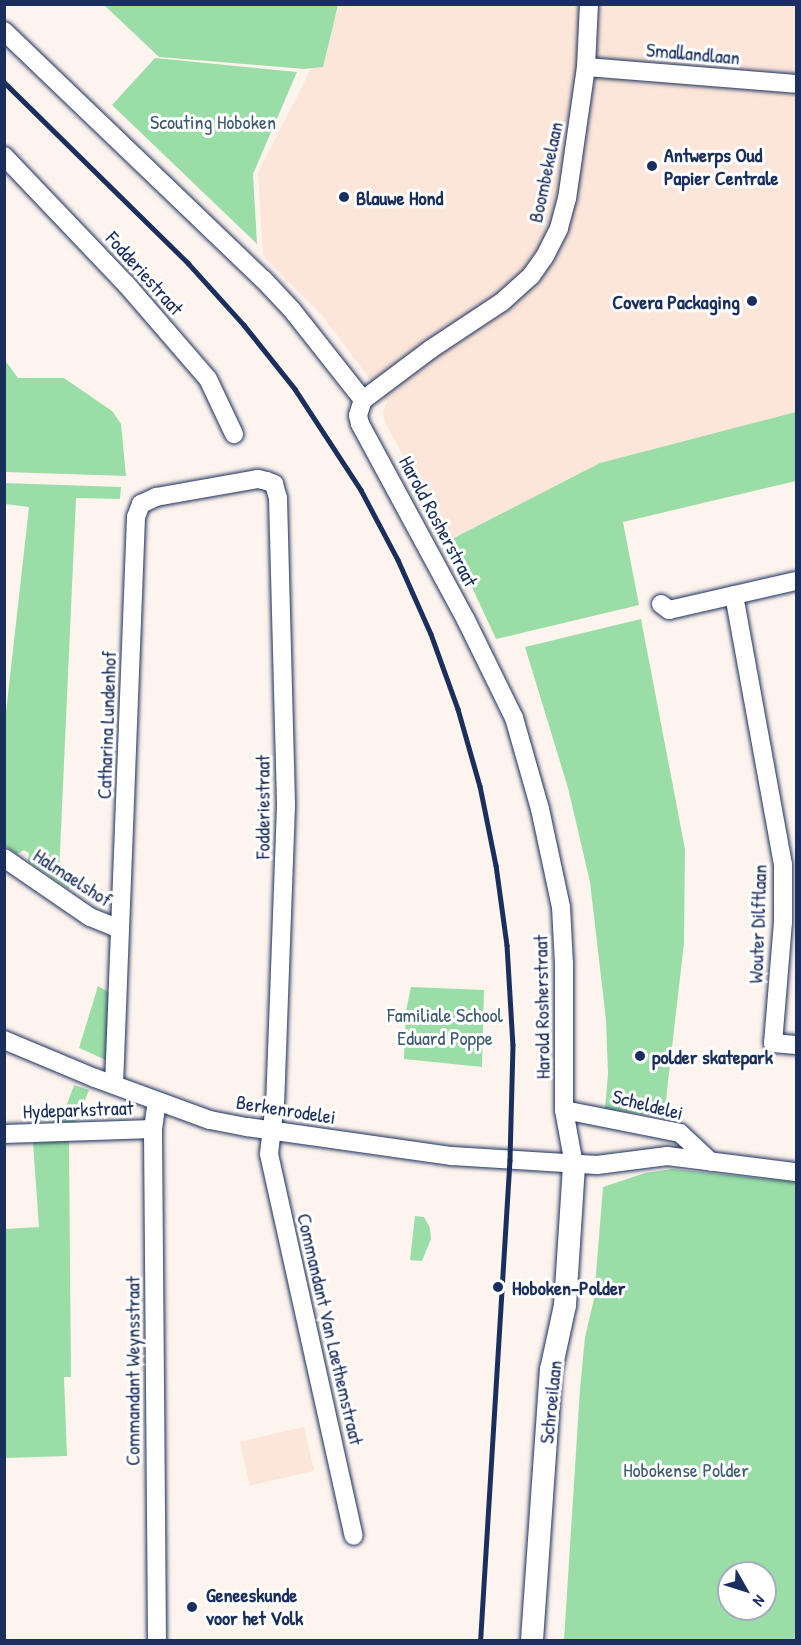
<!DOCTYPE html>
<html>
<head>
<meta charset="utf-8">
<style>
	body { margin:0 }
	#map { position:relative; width:801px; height:1645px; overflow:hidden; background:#fef4ee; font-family:"Patrick Hand",sans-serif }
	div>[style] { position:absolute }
	.built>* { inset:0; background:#fce6d9; transform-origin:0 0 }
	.green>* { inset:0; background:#9bdda7 }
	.roads { filter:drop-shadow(0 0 2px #1b2f5e) drop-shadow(0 0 2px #1b2f5e) }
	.minor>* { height:18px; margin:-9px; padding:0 9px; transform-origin:9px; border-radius:9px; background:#fff }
	.tertiary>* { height:22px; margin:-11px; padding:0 11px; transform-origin:11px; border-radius:11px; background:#fff }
	.rail>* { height:4.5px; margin:-2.25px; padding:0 2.25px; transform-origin:2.25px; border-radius:2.25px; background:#1b2f5e }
	.dots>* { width:16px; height:16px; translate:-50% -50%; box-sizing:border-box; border:3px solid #fff; border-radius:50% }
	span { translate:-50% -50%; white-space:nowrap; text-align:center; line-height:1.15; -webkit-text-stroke:6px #fff; paint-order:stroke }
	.street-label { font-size:20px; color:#1b2f5e }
	.park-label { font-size:20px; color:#3b5a70 }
	.poi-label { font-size:20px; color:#1b2f5e; font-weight:700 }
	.left { translate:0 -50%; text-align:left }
	.right { translate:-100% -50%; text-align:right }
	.frame { position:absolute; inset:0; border:6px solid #1b2f5e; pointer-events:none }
	.north { position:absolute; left:717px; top:1561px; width:60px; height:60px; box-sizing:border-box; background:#fff; border:2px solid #a4acbf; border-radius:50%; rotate:129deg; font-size:16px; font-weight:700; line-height:24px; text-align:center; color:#1b2f5e }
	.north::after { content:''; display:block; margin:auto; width:21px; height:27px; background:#1b2f5e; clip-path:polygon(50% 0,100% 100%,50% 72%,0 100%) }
</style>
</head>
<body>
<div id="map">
	<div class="built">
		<i style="clip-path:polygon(340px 5px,796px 5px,796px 412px,600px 463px,450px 540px,385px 423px,383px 412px,387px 402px,324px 318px,263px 255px,258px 172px,304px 83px)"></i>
		<i style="left:304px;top:1427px;width:45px;height:66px;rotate:77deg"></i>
	</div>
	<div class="green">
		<i style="clip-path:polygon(104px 5px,338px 5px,323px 67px,304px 69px,159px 57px)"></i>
		<i style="clip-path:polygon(155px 58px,297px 72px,253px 174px,257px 244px,112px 105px)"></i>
		<i style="clip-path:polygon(4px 359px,18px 378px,64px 378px,112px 411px,121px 424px,126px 476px,5px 472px)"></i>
		<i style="clip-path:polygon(796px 412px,796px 481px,623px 522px,639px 605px,496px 639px,450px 540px,600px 463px)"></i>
		<i style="clip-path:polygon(5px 483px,121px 487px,120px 499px,76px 498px,59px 874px,70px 881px,69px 889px,28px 861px,29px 853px,24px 850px,17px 854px,5px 846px,5px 721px,29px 507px,5px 504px)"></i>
		<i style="clip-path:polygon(641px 619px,685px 849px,684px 943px,664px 1117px,605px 1109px,608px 1074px,606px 1020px,590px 882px,568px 788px,525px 647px)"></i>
		<i style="clip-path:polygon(98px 986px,110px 993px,106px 1060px,79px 1048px)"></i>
		<i style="clip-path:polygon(411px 987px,484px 990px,482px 1067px,404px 1059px,406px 1011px)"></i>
		<i style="clip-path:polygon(74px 1085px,89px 1090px,76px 1122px,52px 1122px,53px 1109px,64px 1112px)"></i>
		<i style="clip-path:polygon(69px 1140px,71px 1377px,64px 1377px,67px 1456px,5px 1458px,5px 1229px,39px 1227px,33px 1143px)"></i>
		<i style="clip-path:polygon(evenodd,672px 1169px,796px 1182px,796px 1640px,564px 1640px,580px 1389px,585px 1337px,594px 1299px,603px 1187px,645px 1173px,672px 1169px,729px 1573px,765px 1573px,765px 1609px,729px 1609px,729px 1573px)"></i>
		<i style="clip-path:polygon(415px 1216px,424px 1217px,430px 1228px,431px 1239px,422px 1261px,410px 1260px)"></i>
	</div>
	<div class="roads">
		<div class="minor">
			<i style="left:4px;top:31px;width:359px;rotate:43.8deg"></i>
			<i style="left:263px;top:279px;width:42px;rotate:46.9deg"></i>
			<i style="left:292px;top:310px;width:115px;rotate:51.7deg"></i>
			<i style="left:586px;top:67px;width:211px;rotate:4.6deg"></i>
			<i style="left:4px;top:156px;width:177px;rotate:46.4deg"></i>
			<i style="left:126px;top:284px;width:125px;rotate:49.2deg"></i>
			<i style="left:208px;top:379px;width:61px;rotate:64.7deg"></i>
			<i style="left:734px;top:595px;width:273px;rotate:79.7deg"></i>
			<i style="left:783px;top:864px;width:58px;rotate:90deg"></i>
			<i style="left:783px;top:922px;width:121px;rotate:94.7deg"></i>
			<i style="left:773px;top:1043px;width:23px;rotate:5deg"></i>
			<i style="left:661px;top:604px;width:10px;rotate:37deg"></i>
			<i style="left:669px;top:610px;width:130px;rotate:-12.9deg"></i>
			<i style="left:4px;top:858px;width:104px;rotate:34.5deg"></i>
			<i style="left:90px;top:917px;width:31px;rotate:22deg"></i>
			<i style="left:4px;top:1040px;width:99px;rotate:22.7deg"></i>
			<i style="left:95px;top:1078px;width:122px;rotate:20.1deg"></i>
			<i style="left:210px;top:1120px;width:38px;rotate:11deg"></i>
			<i style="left:247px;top:1127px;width:207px;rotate:8.1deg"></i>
			<i style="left:452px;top:1156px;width:145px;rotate:3.6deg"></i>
			<i style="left:597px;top:1165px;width:71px;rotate:-7.3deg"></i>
			<i style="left:667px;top:1156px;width:130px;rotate:7.1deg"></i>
			<i style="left:114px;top:1085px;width:568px;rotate:-87.78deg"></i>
			<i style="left:136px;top:517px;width:14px;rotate:-69deg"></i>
			<i style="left:141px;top:504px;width:17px;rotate:-25deg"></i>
			<i style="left:156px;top:497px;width:104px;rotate:-10deg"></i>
			<i style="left:258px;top:479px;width:9px;rotate:13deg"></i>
			<i style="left:267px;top:481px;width:8px;rotate:23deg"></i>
			<i style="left:274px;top:484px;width:15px;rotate:74deg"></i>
			<i style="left:278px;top:498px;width:308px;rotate:88.5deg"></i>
			<i style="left:286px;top:806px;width:296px;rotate:92.1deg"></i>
			<i style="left:275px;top:1102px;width:52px;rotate:96.6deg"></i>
			<i style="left:269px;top:1154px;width:391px;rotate:77.5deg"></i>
			<i style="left:564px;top:1110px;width:118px;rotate:11.2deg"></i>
			<i style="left:680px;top:1133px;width:42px;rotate:43.1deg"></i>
			<i style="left:4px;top:1134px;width:149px;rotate:-1.9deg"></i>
			<i style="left:574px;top:1165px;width:56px;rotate:-100.3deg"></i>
			<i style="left:564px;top:1110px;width:146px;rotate:-90deg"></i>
			<i style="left:564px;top:964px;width:57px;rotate:-93deg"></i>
			<i style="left:561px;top:907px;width:100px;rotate:-102.1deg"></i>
			<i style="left:540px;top:809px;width:95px;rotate:-105.9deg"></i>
			<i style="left:514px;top:718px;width:109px;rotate:-116.1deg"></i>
			<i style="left:466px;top:620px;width:223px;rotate:-118.4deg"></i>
			<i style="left:360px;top:424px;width:9px;rotate:-103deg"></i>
			<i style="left:358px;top:415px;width:16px;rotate:-72deg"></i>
			<i style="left:363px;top:400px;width:85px;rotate:-36.9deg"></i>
			<i style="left:431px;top:349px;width:85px;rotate:-33.5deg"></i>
			<i style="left:502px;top:302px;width:39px;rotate:-42deg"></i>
			<i style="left:531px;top:276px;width:24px;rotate:-55deg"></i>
			<i style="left:545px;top:256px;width:31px;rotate:-63deg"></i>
			<i style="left:559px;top:228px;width:30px;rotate:-75deg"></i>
			<i style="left:567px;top:199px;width:133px;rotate:-81.8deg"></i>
			<i style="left:586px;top:67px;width:63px;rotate:-87.3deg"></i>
			<i style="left:157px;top:1640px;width:511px;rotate:-90.45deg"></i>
			<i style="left:153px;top:1129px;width:28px;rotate:-82deg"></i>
		</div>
		<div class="tertiary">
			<i style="left:532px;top:1640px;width:271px;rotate:-86deg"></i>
			<i style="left:551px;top:1370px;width:66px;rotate:-77.8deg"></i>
			<i style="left:565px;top:1305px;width:140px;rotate:-86.3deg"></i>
		</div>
	</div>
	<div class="rail">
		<i style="left:4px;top:82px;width:258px;rotate:44.5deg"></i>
		<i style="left:188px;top:263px;width:84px;rotate:47.9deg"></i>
		<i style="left:244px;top:325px;width:82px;rotate:51.4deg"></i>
		<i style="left:295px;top:389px;width:121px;rotate:56.8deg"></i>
		<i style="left:361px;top:490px;width:79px;rotate:62.1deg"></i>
		<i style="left:398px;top:560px;width:81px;rotate:66deg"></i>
		<i style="left:431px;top:634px;width:80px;rotate:70.2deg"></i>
		<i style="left:458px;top:709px;width:80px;rotate:74.1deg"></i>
		<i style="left:480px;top:786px;width:81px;rotate:78.6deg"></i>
		<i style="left:496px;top:865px;width:81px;rotate:82.2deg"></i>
		<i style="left:507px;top:945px;width:100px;rotate:86.6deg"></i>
		<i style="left:513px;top:1045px;width:115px;rotate:91.5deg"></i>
		<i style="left:510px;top:1160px;width:481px;rotate:93.5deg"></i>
	</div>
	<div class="dots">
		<i style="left:652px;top:166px;background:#1b2f5e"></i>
		<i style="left:344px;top:197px;background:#1b2f5e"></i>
		<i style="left:752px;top:301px;background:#1b2f5e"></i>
		<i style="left:640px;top:1056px;background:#1b2f5e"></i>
		<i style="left:498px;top:1287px;background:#1b2f5e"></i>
		<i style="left:192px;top:1607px;background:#1b2f5e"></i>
	</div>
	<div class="street-label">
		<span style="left:693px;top:53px;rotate:5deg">Smallandlaan</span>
		<span style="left:545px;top:172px;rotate:-78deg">Boombekelaan</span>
		<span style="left:145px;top:273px;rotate:48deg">Fodderiestraat</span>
		<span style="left:439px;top:521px;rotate:62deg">Harold Rosherstraat</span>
		<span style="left:106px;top:725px;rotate:-88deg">Catharina Lundenhof</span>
		<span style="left:262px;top:807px;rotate:-90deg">Fodderiestraat</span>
		<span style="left:73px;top:877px;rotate:33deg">Halmaelshof</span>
		<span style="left:757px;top:924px;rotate:-88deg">Wouter Dilftlaan</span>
		<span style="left:541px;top:1007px;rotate:-91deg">Harold Rosherstraat</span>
		<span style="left:648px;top:1104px;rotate:14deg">Scheldelei</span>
		<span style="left:78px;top:1109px;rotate:-2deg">Hydeparkstraat</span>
		<span style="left:286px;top:1109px;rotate:9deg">Berkenrodelei</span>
		<span style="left:331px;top:1329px;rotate:77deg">Commandant Van Laethemstraat</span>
		<span style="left:132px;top:1371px;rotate:-90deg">Commandant Weynsstraat</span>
		<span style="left:550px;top:1402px;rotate:-84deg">Schroeilaan</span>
	</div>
	<div class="park-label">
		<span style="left:213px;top:121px">Scouting Hoboken</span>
		<span style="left:445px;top:1026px">Familiale School<br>Eduard Poppe</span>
		<span style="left:686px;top:1469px">Hobokense Polder</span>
	</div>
	<div class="poi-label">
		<span class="left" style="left:664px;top:166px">Antwerps Oud<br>Papier Centrale</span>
		<span class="left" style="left:356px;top:197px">Blauwe Hond</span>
		<span class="right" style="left:740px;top:301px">Covera Packaging</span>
		<span class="left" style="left:652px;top:1056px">polder skatepark</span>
		<span class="left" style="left:512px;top:1287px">Hoboken-Polder</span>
		<span class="left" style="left:206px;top:1606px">Geneeskunde<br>voor het Volk</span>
	</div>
	<div class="frame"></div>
	<div class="north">N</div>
</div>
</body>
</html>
